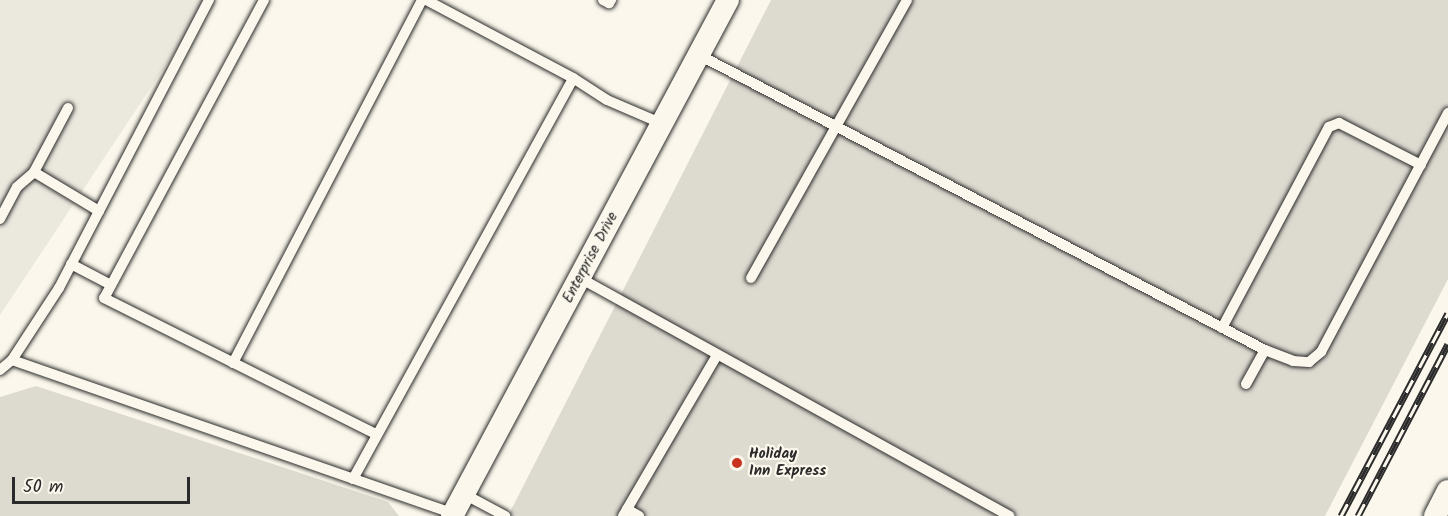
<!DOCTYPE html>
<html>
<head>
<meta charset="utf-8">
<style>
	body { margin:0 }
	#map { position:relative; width:1448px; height:516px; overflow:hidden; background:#fbf7ec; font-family:Kalam,sans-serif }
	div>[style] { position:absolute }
	.built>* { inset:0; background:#ebe8de }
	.green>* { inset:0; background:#dddad0 }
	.roads { filter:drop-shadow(0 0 2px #2b2b2b) drop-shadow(0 0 2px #2b2b2b) }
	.service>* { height:10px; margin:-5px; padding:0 5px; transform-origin:5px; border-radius:5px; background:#fbf7ec }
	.minor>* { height:22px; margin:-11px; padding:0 11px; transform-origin:11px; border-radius:11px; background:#fbf7ec }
	.rail>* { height:7px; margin-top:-3.5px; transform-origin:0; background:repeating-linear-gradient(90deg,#fbf7ec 0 14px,#2b2b2b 0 28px); box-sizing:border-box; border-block:2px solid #2b2b2b }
	.dots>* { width:16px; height:16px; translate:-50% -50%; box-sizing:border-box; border:3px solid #fbf7ec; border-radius:50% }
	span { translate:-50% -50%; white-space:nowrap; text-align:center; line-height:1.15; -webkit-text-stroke:4.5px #fbf7ec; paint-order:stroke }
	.street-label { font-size:15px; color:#2b2b2b }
	.poi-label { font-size:15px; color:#2b2b2b; font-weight:700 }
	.left { translate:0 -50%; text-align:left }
	.scale { position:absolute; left:12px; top:477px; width:178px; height:27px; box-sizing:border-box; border:3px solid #2b2b2b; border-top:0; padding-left:8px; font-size:18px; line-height:21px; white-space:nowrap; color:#2b2b2b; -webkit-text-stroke:4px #fbf7ec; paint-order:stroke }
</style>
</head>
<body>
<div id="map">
	<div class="built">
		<i style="clip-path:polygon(0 0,209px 0,0 315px)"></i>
	</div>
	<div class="green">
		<i style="clip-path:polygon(771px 0,1448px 0,1448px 279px,1325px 516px,508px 516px)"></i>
		<i style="clip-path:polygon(36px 386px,388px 502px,399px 516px,0 516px,0 397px)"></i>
	</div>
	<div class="roads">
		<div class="service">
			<i style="left:264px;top:0;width:338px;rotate:118.2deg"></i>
			<i style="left:104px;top:298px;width:305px;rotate:26.6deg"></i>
			<i style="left:603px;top:0;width:7px;rotate:27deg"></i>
			<i style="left:609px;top:3px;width:4px;rotate:-56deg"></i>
			<i style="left:699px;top:55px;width:638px;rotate:27.53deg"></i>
			<i style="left:1265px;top:350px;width:30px;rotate:21deg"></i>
			<i style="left:1293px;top:361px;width:16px;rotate:4deg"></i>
			<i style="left:1309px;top:362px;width:16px;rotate:-40deg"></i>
			<i style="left:1321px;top:352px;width:271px;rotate:-62deg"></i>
			<i style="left:573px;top:78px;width:40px;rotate:32.9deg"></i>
			<i style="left:607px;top:100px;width:61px;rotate:23.2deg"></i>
			<i style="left:68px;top:108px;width:72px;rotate:118deg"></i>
			<i style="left:34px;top:172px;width:76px;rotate:31deg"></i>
			<i style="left:0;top:219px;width:36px;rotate:-62deg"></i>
			<i style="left:17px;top:187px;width:23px;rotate:-41deg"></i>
			<i style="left:71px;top:264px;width:45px;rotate:27.7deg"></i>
			<i style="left:580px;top:278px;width:491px;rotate:29deg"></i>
			<i style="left:751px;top:278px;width:319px;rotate:-60.7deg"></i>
			<i style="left:1222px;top:328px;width:228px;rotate:-62deg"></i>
			<i style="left:1329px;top:127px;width:11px;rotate:-22deg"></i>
			<i style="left:1339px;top:123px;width:92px;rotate:27.1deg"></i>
			<i style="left:12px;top:360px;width:467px;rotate:19.2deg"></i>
			<i style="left:233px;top:363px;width:409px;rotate:-62.5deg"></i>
			<i style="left:0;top:370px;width:16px;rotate:-40deg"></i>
			<i style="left:12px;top:360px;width:86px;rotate:-56.9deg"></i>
			<i style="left:59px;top:288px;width:325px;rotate:-62.5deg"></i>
			<i style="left:1246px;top:384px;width:39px;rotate:-61deg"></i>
			<i style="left:353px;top:479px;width:457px;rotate:-61.2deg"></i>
			<i style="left:573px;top:78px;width:166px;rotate:-152deg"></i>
			<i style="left:464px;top:494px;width:47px;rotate:28.2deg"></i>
			<i style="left:627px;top:509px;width:14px;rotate:30deg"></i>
			<i style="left:623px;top:516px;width:186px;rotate:-59.7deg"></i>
		</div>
		<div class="minor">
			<i style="left:452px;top:516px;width:585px;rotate:-61.86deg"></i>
			<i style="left:1435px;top:516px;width:28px;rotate:-63deg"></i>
		</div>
	</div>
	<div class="rail">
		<i style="left:1341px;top:516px;width:229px;rotate:-62.2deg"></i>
		<i style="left:1358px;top:516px;width:194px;rotate:-62.4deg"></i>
	</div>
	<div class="dots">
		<i style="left:737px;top:463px;background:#c8321e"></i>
	</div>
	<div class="street-label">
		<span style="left:591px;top:258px;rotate:-62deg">Enterprise Drive</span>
	</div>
	<div class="poi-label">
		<span class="left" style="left:749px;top:463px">Holiday<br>Inn Express</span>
	</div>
	<div class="scale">50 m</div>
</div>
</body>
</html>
